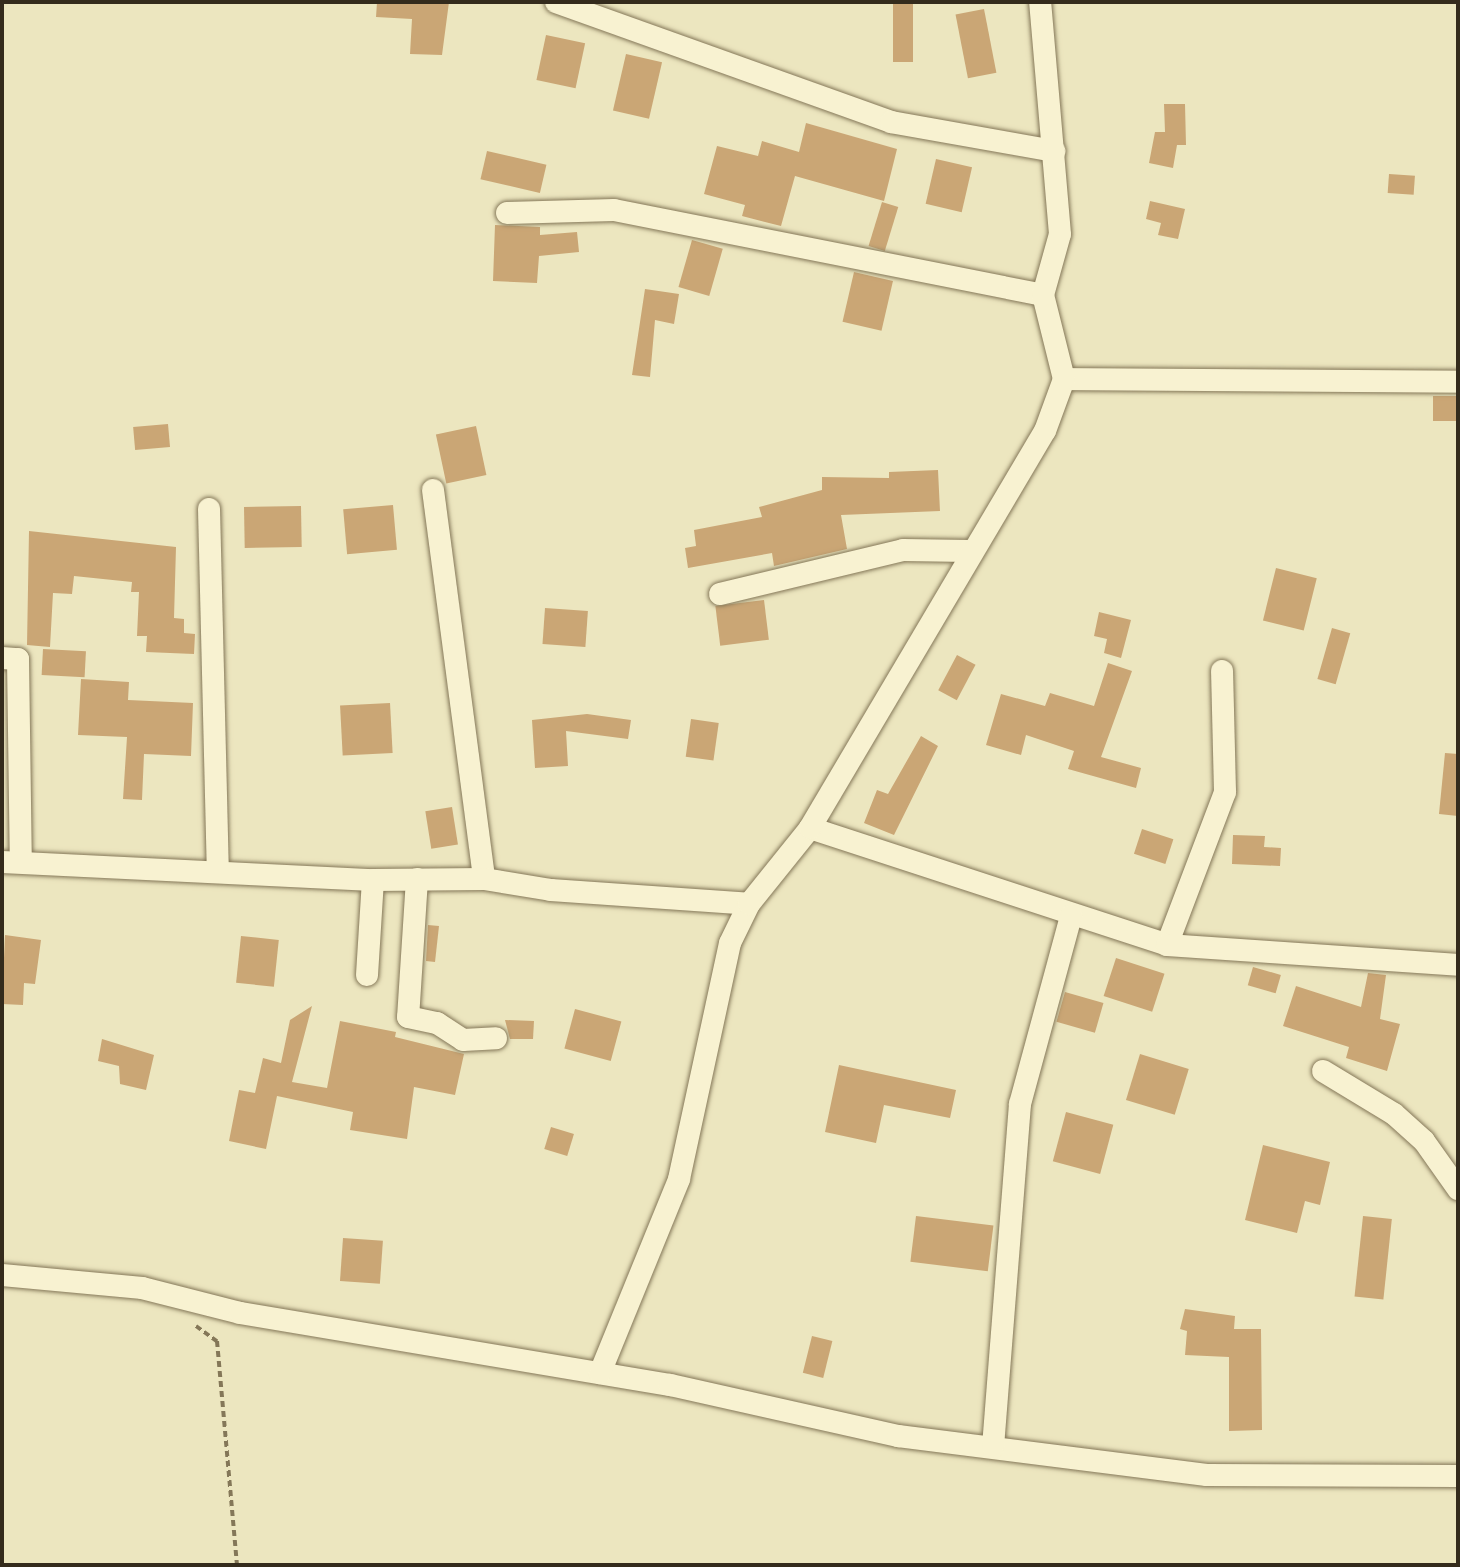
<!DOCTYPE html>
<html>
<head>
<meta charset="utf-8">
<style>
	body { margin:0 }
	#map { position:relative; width:1460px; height:1567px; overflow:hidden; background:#ece6bf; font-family:Bitter,serif }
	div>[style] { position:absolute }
	.building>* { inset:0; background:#caa675; transform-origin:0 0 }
	.path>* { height:4px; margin-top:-2px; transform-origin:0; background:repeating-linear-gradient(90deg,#847758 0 6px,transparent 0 10px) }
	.roads { filter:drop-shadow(0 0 2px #847758) drop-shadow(0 0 2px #847758) }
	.street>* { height:22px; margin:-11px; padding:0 11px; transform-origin:11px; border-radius:11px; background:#f8f2d1 }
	span { translate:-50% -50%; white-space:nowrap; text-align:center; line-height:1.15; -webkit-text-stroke:6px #f4efce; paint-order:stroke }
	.frame { position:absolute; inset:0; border:4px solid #342b1c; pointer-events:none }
</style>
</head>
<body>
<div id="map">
	<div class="building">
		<i style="clip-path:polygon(377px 2px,449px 2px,442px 55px,410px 54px,412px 19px,376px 17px)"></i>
		<i style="left:893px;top:2px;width:20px;height:60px"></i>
		<i style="left:984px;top:9px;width:65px;height:29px;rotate:79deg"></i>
		<i style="left:546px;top:35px;width:40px;height:46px;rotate:12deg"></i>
		<i style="left:626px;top:54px;width:37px;height:58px;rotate:13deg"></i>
		<i style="clip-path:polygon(1164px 104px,1185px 104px,1186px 145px,1177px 145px,1173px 168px,1149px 163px,1155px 132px,1165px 132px)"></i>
		<i style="clip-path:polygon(806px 123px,897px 149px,884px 201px,795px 176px,781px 226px,742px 216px,745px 205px,704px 194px,717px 146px,758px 156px,762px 141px,799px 152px)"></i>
		<i style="left:487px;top:151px;width:61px;height:29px;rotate:13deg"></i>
		<i style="left:936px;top:159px;width:37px;height:46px;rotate:13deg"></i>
		<i style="left:1389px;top:174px;width:26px;height:19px;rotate:4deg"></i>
		<i style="clip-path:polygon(1150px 201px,1185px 209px,1178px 239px,1158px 235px,1161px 223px,1146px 219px)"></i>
		<i style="left:882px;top:202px;width:17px;height:46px;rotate:17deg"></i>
		<i style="clip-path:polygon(495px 225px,540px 227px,540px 235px,577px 232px,579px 252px,539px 256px,537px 283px,493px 281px)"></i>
		<i style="left:692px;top:240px;width:32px;height:49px;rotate:16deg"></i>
		<i style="left:854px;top:272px;width:40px;height:51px;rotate:13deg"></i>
		<i style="clip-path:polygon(645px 289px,679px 294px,674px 324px,655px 320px,650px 377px,632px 375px)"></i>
		<i style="left:1433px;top:396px;width:25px;height:25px"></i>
		<i style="left:168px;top:424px;width:23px;height:35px;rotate:85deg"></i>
		<i style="left:476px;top:426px;width:50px;height:41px;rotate:78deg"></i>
		<i style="clip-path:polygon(938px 470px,940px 511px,841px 515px,847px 549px,774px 566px,772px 553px,688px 568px,685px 548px,696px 546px,694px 530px,762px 517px,759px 507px,822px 490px,822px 477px,889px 478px,889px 472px)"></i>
		<i style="left:393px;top:505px;width:45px;height:50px;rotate:85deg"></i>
		<i style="left:301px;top:506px;width:41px;height:57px;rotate:89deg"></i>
		<i style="clip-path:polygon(29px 531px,176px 547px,174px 618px,184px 619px,184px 633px,195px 634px,194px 654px,146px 652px,147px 636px,137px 636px,139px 592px,131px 592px,132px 582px,74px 576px,72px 594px,53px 593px,50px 647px,27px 645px)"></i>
		<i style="left:1276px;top:568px;width:42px;height:54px;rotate:14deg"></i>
		<i style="left:764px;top:600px;width:40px;height:49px;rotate:83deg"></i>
		<i style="left:545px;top:608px;width:43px;height:36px;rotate:4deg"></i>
		<i style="clip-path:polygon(1099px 612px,1131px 620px,1121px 658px,1104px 653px,1107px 639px,1094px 636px)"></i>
		<i style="left:1332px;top:628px;width:19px;height:53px;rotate:16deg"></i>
		<i style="left:43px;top:649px;width:43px;height:26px;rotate:3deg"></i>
		<i style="left:957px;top:655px;width:21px;height:40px;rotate:28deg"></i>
		<i style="clip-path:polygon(1108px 663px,1132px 671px,1101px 757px,1141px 768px,1136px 788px,1068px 769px,1074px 751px,1026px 735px,1021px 755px,986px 745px,1001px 694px,1045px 706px,1050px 693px,1094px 706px)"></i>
		<i style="clip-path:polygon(81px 679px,129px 682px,128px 700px,193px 703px,191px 756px,144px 754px,142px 800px,123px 799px,127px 737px,78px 735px)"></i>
		<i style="left:390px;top:703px;width:50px;height:50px;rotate:87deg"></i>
		<i style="clip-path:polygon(587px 714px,631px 720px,628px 739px,566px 731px,568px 766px,535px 768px,532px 720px)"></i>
		<i style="left:691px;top:719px;width:28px;height:38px;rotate:8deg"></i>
		<i style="clip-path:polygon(921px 736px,938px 746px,894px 835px,864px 823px,877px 790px,888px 794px)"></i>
		<i style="clip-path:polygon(1445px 753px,1458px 754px,1458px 816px,1439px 814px)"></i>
		<i style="left:452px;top:807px;width:38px;height:27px;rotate:81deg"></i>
		<i style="left:1142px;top:829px;width:33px;height:26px;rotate:18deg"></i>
		<i style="clip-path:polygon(1233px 835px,1265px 836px,1264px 847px,1281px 848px,1280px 866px,1232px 864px)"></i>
		<i style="clip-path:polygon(428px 925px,439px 926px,435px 962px,426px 961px)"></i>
		<i style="clip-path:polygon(5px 935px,41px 940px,35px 984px,24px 983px,23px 1005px,2px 1004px)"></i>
		<i style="left:241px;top:936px;width:38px;height:47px;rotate:6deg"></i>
		<i style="left:1116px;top:958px;width:51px;height:40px;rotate:18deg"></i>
		<i style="left:1253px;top:967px;width:29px;height:19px;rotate:16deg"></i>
		<i style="clip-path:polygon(1368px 973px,1386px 975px,1380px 1019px,1400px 1024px,1387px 1071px,1346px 1058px,1349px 1047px,1283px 1026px,1296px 986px,1361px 1007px)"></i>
		<i style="left:1065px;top:992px;width:40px;height:31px;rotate:16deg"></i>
		<i style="clip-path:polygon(312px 1006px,292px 1082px,327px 1088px,340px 1021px,396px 1032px,395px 1037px,464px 1054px,455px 1095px,414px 1087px,407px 1139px,350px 1130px,353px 1112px,277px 1096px,266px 1149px,229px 1141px,239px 1090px,255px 1093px,263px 1058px,281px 1063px,290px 1020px)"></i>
		<i style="left:575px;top:1009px;width:48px;height:41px;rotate:15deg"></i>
		<i style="clip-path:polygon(505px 1020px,534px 1021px,533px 1039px,510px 1039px)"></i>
		<i style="clip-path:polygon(102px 1039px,154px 1055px,146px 1090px,120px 1084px,119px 1066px,98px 1061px)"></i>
		<i style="left:1140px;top:1054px;width:51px;height:48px;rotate:17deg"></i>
		<i style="clip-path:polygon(839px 1065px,956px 1090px,950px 1118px,884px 1105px,876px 1143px,825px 1132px)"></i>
		<i style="left:1066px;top:1112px;width:49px;height:51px;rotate:15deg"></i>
		<i style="left:551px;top:1127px;width:24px;height:23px;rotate:17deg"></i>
		<i style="clip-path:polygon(1263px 1145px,1330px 1162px,1320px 1205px,1305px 1201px,1297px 1233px,1245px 1220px)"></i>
		<i style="left:916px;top:1216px;width:78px;height:46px;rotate:7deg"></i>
		<i style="left:1363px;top:1216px;width:29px;height:81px;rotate:6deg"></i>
		<i style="left:343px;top:1238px;width:40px;height:43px;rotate:4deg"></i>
		<i style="clip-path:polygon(1185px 1309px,1235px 1316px,1234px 1329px,1261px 1329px,1262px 1430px,1229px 1431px,1229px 1357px,1185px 1355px,1187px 1331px,1180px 1329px)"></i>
		<i style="left:812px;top:1336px;width:21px;height:38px;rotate:14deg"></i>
	</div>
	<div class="path">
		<i style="left:196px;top:1326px;width:26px;rotate:36deg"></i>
		<i style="left:217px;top:1341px;width:225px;rotate:84.9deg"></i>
	</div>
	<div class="roads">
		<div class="street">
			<i style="left:556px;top:2px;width:356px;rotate:19.7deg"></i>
			<i style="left:891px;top:122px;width:166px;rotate:10.1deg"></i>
			<i style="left:507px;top:213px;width:107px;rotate:-1.6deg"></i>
			<i style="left:614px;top:210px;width:437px;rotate:11.2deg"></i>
			<i style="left:1064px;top:379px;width:394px;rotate:0.4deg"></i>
			<i style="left:433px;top:490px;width:392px;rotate:82.5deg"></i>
			<i style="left:209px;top:509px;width:362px;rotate:88.6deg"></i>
			<i style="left:720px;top:594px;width:188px;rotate:-13.5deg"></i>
			<i style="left:903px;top:550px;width:67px;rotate:0.9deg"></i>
			<i style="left:2px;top:658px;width:16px;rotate:4deg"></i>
			<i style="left:18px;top:659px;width:203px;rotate:89.2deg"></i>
			<i style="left:810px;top:828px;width:376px;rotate:18.1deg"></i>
			<i style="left:1167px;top:945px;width:164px;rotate:-69.2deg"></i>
			<i style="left:1225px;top:792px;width:121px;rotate:-91.4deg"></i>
			<i style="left:2px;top:862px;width:371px;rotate:2.8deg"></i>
			<i style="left:373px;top:880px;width:111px;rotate:-0.5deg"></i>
			<i style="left:484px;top:879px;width:68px;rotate:9.3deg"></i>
			<i style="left:551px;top:890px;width:198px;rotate:4deg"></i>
			<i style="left:417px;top:879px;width:138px;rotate:93.7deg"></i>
			<i style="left:408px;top:1017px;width:30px;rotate:12deg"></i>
			<i style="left:437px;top:1023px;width:31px;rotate:33deg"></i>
			<i style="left:463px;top:1040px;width:33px;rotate:-3deg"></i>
			<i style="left:1167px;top:945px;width:292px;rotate:3.9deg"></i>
			<i style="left:367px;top:975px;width:95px;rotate:-86.4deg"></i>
			<i style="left:1323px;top:1071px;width:83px;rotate:31.2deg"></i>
			<i style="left:1394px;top:1114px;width:40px;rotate:42deg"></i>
			<i style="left:1424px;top:1141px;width:59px;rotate:54.7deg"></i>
			<i style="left:2px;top:1275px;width:141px;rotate:5.3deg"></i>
			<i style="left:142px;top:1288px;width:101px;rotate:14.3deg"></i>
			<i style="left:240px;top:1313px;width:436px;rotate:9.5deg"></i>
			<i style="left:670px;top:1385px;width:234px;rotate:12.6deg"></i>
			<i style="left:898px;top:1436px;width:311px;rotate:7.2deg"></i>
			<i style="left:1207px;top:1475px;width:251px;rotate:0.2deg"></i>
			<i style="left:600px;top:1373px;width:209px;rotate:-67.8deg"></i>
			<i style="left:679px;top:1179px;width:241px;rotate:-77.8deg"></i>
			<i style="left:730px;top:943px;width:43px;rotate:-64deg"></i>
			<i style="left:749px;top:904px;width:97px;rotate:-51.2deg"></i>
			<i style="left:810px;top:828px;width:461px;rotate:-59.4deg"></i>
			<i style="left:1045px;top:431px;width:55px;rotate:-69.9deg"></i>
			<i style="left:1064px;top:379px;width:87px;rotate:-104deg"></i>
			<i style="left:1043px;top:295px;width:63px;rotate:-74.4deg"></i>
			<i style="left:1060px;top:234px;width:233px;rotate:-94.9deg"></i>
			<i style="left:993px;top:1447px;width:344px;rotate:-85.5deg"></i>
			<i style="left:1020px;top:1104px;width:195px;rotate:-74.8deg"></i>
		</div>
	</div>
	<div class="frame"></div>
</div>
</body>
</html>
